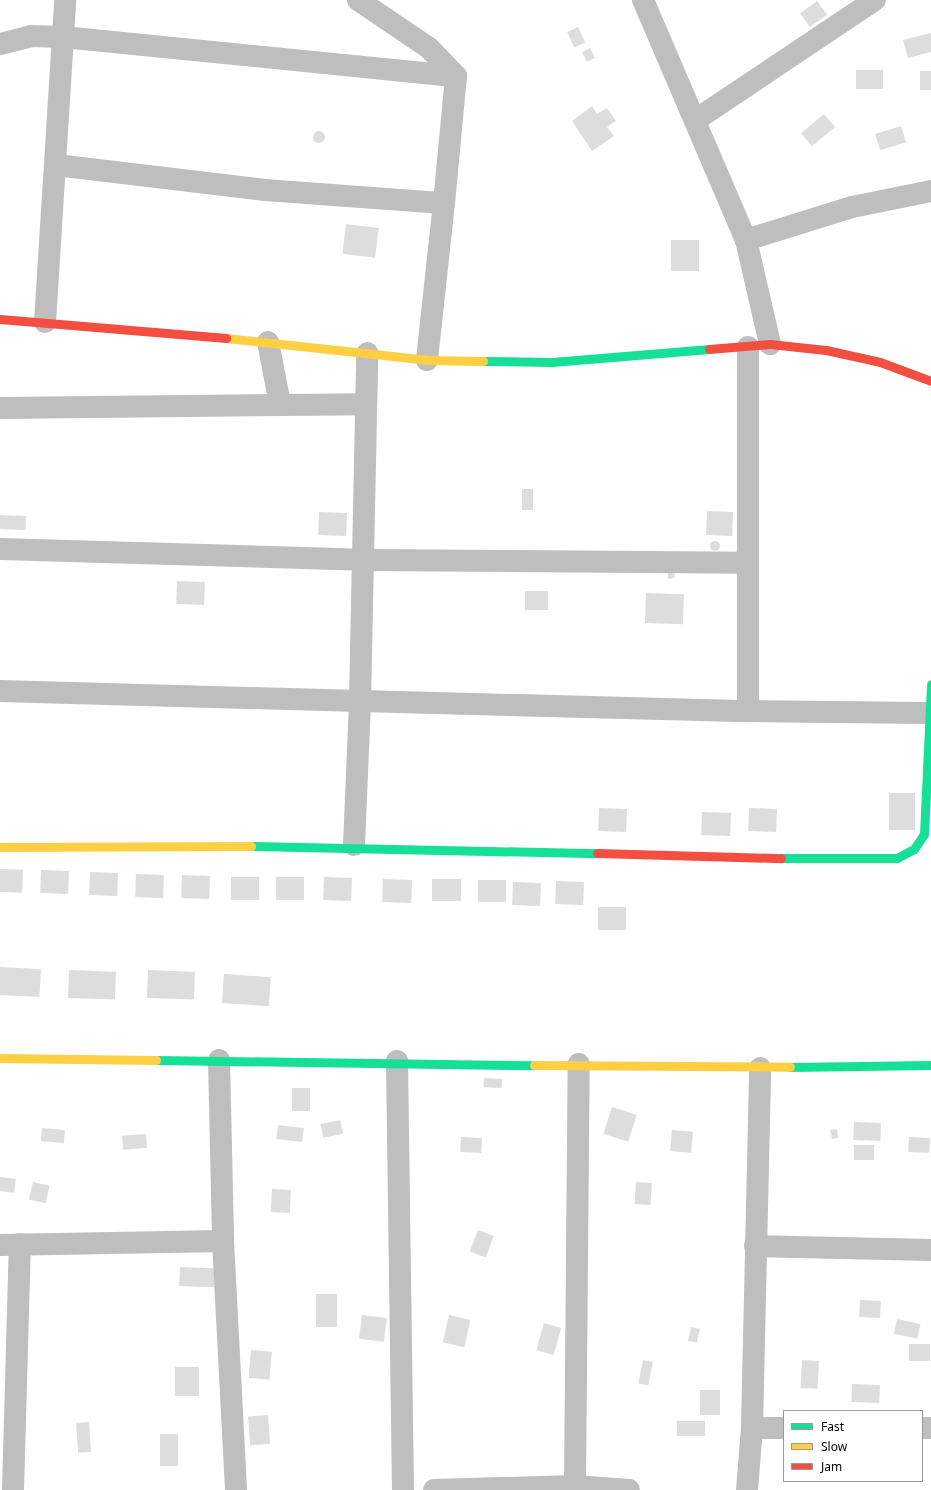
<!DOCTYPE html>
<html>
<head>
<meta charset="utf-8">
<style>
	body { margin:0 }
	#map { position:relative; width:931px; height:1490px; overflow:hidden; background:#fff; font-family:"Noto Sans",sans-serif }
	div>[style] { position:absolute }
	.building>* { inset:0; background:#ddd; transform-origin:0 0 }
	.round { border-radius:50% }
	.street>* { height:22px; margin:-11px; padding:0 11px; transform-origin:11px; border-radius:11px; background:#bebebe }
	.fast>* { height:9px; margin:-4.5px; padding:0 4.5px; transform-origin:4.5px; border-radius:4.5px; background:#16e098 }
	.slow>* { height:9px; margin:-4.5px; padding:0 4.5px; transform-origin:4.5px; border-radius:4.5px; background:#ffcf43 }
	.jam>* { height:9px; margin:-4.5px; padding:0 4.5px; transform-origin:4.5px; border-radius:4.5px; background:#f24e42 }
	span { translate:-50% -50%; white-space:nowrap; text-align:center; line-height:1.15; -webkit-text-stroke:3px #fff; paint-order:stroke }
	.legend { position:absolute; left:783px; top:1410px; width:140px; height:72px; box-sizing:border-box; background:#fff; border:1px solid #999; margin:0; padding:5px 7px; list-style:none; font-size:12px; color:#000 }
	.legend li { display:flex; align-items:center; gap:8px; height:20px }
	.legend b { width:20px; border:1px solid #999 }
</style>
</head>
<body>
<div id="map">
	<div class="building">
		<i style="left:817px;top:1px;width:17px;height:21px;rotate:54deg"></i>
		<i style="left:578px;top:27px;width:17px;height:12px;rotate:65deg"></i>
		<i style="clip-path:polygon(931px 33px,931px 52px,908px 58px,903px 40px)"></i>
		<i style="left:590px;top:48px;width:11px;height:9px;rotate:63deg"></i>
		<i style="left:856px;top:70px;width:27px;height:19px"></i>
		<i style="left:920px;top:71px;width:11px;height:19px"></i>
		<i style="clip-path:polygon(592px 106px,597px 114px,607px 108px,616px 121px,607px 127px,614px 136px,592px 151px,572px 121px)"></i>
		<i style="left:824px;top:114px;width:17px;height:30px;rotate:50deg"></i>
		<i style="left:901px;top:126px;width:17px;height:27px;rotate:73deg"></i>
		<i class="round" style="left:313px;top:131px;width:12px;height:12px"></i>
		<i style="left:346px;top:224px;width:33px;height:30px;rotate:7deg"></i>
		<i style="left:671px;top:240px;width:28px;height:31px"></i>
		<i style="left:522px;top:489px;width:11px;height:21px"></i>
		<i style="left:707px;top:511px;width:26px;height:24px;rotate:2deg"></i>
		<i style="left:319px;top:512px;width:28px;height:23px;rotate:2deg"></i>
		<i style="left:0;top:515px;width:26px;height:14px;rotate:2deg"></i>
		<i class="round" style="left:710px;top:541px;width:10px;height:10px"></i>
		<i style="clip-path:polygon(668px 572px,674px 572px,675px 578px,668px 579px)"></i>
		<i style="left:177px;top:581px;width:28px;height:23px;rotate:2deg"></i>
		<i style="left:525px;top:591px;width:23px;height:19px"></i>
		<i style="left:646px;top:593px;width:38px;height:30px;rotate:2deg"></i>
		<i style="left:889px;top:793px;width:26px;height:37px"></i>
		<i style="left:599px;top:808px;width:28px;height:23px;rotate:2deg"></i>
		<i style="left:749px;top:808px;width:28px;height:23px;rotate:2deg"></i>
		<i style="left:702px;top:812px;width:29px;height:23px;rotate:2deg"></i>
		<i style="left:0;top:869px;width:23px;height:23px;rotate:2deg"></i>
		<i style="left:41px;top:870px;width:28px;height:23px;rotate:2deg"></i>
		<i style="left:90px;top:872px;width:28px;height:23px;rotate:2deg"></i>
		<i style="left:136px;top:874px;width:28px;height:23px;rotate:2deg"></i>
		<i style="left:182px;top:875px;width:28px;height:23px;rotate:2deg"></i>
		<i style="left:231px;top:877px;width:28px;height:23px"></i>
		<i style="left:276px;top:877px;width:28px;height:23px"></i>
		<i style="left:324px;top:877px;width:28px;height:23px;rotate:2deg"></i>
		<i style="left:383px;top:879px;width:29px;height:23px;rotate:2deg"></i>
		<i style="left:432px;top:879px;width:29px;height:22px"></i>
		<i style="left:478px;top:880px;width:28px;height:22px"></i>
		<i style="left:556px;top:881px;width:28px;height:23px;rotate:2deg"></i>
		<i style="left:513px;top:882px;width:28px;height:23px;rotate:2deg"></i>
		<i style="left:598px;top:907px;width:28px;height:23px"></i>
		<i style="left:0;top:967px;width:41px;height:28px;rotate:3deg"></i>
		<i style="left:69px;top:970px;width:47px;height:28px;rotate:2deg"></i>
		<i style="left:148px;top:970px;width:47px;height:28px;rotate:2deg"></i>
		<i style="left:224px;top:974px;width:47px;height:29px;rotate:4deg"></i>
		<i style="left:484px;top:1078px;width:18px;height:9px;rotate:3deg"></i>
		<i style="left:292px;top:1088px;width:18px;height:23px"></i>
		<i style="left:612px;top:1107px;width:26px;height:28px;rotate:18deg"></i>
		<i style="left:340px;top:1120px;width:14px;height:20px;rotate:78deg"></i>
		<i style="left:854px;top:1122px;width:27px;height:18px;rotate:2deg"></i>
		<i style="left:278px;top:1125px;width:26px;height:14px;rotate:7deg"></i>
		<i style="left:42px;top:1128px;width:23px;height:13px;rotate:5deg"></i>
		<i style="clip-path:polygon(837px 1129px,838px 1138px,832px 1139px,830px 1130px)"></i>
		<i style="left:672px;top:1130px;width:21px;height:21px;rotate:5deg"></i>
		<i style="left:146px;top:1134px;width:14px;height:24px;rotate:86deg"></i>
		<i style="left:461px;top:1137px;width:21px;height:15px;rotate:3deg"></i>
		<i style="left:909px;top:1137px;width:21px;height:15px;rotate:3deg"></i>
		<i style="left:874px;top:1145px;width:15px;height:20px;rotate:90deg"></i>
		<i style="left:0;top:1177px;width:16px;height:14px;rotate:7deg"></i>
		<i style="left:33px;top:1182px;width:17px;height:18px;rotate:13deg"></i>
		<i style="left:636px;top:1182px;width:16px;height:22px;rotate:4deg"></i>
		<i style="left:272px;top:1189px;width:19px;height:23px;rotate:3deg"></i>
		<i style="left:478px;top:1230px;width:17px;height:23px;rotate:21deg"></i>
		<i style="left:180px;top:1267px;width:35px;height:19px;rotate:2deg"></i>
		<i style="left:316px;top:1294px;width:21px;height:33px"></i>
		<i style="left:860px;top:1300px;width:21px;height:17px;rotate:3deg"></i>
		<i style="left:362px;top:1315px;width:25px;height:24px;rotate:7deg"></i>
		<i style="left:449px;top:1315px;width:22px;height:28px;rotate:13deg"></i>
		<i style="left:897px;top:1319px;width:24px;height:15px;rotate:12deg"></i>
		<i style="left:544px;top:1323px;width:18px;height:28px;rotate:16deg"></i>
		<i style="left:691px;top:1327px;width:9px;height:14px;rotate:13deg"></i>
		<i style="left:909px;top:1344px;width:21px;height:17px"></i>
		<i style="left:251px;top:1350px;width:21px;height:28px;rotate:5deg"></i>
		<i style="left:643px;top:1360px;width:10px;height:24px;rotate:11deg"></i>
		<i style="left:802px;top:1360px;width:17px;height:28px;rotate:3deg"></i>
		<i style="left:175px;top:1367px;width:24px;height:29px"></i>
		<i style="left:852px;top:1384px;width:28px;height:18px;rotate:2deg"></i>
		<i style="left:700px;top:1390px;width:20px;height:25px"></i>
		<i style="left:268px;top:1415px;width:29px;height:20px;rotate:86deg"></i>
		<i style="left:677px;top:1421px;width:28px;height:15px"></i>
		<i style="left:89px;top:1422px;width:30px;height:13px;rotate:86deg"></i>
		<i style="left:160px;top:1434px;width:18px;height:32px"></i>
	</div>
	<div class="street">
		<i style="left:358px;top:0;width:86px;rotate:34.1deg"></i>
		<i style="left:429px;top:48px;width:39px;rotate:46deg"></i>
		<i style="left:456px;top:76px;width:128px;rotate:95.4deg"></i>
		<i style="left:643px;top:0;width:261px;rotate:66.8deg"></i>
		<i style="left:746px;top:240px;width:107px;rotate:77deg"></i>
		<i style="left:0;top:44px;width:32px;rotate:-14deg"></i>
		<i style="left:31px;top:36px;width:32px;rotate:2deg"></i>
		<i style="left:63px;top:37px;width:395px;rotate:5.7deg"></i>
		<i style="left:697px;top:119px;width:214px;rotate:-33.8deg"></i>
		<i style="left:56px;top:165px;width:210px;rotate:6.8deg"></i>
		<i style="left:265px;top:190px;width:179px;rotate:4.2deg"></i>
		<i style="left:444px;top:203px;width:158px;rotate:96.2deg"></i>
		<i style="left:746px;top:240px;width:111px;rotate:-17.3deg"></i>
		<i style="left:852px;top:207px;width:81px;rotate:-11.4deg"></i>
		<i style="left:45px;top:322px;width:323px;rotate:-86.4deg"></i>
		<i style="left:268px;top:342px;width:63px;rotate:79deg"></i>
		<i style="left:0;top:408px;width:365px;rotate:-0.6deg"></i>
		<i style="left:0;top:549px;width:361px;rotate:1.7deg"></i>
		<i style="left:361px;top:560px;width:387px;rotate:0.4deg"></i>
		<i style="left:0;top:691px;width:360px;rotate:1.6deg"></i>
		<i style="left:360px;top:701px;width:348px;rotate:-88.8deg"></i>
		<i style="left:748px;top:711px;width:180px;rotate:0.6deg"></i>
		<i style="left:354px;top:845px;width:144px;rotate:-87.6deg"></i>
		<i style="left:360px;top:701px;width:388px;rotate:1.5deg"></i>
		<i style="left:748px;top:711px;width:364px;rotate:-90deg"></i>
		<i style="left:219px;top:1060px;width:181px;rotate:88.7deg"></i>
		<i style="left:223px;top:1241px;width:249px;rotate:87deg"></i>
		<i style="left:397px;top:1061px;width:429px;rotate:89.2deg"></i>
		<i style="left:0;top:1245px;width:223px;rotate:-1deg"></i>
		<i style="left:755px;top:1246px;width:176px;rotate:1.3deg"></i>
		<i style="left:752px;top:1428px;width:32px"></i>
		<i style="left:922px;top:1428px;width:9px"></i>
		<i style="left:575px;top:1486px;width:422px;rotate:-89.5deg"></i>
		<i style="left:13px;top:1490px;width:246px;rotate:-88.4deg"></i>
		<i style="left:434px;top:1490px;width:141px;rotate:-1.6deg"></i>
		<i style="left:575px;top:1486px;width:54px;rotate:4.2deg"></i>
		<i style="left:747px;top:1490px;width:62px;rotate:-85.4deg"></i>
		<i style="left:752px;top:1428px;width:360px;rotate:-88.7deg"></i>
	</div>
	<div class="fast">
		<i style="left:483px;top:361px;width:69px;rotate:0.8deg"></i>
		<i style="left:552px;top:362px;width:158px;rotate:-4.7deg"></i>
		<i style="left:251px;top:846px;width:346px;rotate:1.2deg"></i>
		<i style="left:781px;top:858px;width:116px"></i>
		<i style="left:897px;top:858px;width:19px;rotate:-28deg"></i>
		<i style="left:914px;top:849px;width:18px;rotate:-56deg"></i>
		<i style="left:924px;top:834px;width:150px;rotate:-87.3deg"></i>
		<i style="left:156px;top:1060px;width:378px;rotate:0.8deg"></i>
		<i style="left:790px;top:1067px;width:141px;rotate:-0.8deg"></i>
	</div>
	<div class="slow">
		<i style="left:226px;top:338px;width:202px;rotate:6.2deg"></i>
		<i style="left:427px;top:360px;width:56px;rotate:1deg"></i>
		<i style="left:0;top:847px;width:251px;rotate:-0.2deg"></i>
		<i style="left:0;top:1058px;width:156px;rotate:0.7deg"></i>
		<i style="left:534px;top:1065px;width:256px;rotate:0.4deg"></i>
	</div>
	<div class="jam">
		<i style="left:0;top:319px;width:227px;rotate:4.8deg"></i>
		<i style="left:709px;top:349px;width:61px;rotate:-4.7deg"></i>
		<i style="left:770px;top:344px;width:56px;rotate:6.1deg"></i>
		<i style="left:826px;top:350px;width:55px;rotate:12.5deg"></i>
		<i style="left:880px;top:362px;width:54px;rotate:20.4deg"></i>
		<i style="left:597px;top:853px;width:184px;rotate:1.6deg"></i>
	</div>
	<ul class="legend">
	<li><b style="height:5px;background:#16e098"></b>Fast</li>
	<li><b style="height:5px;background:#ffcf43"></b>Slow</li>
	<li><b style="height:5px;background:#f24e42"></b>Jam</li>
	</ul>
</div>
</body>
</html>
